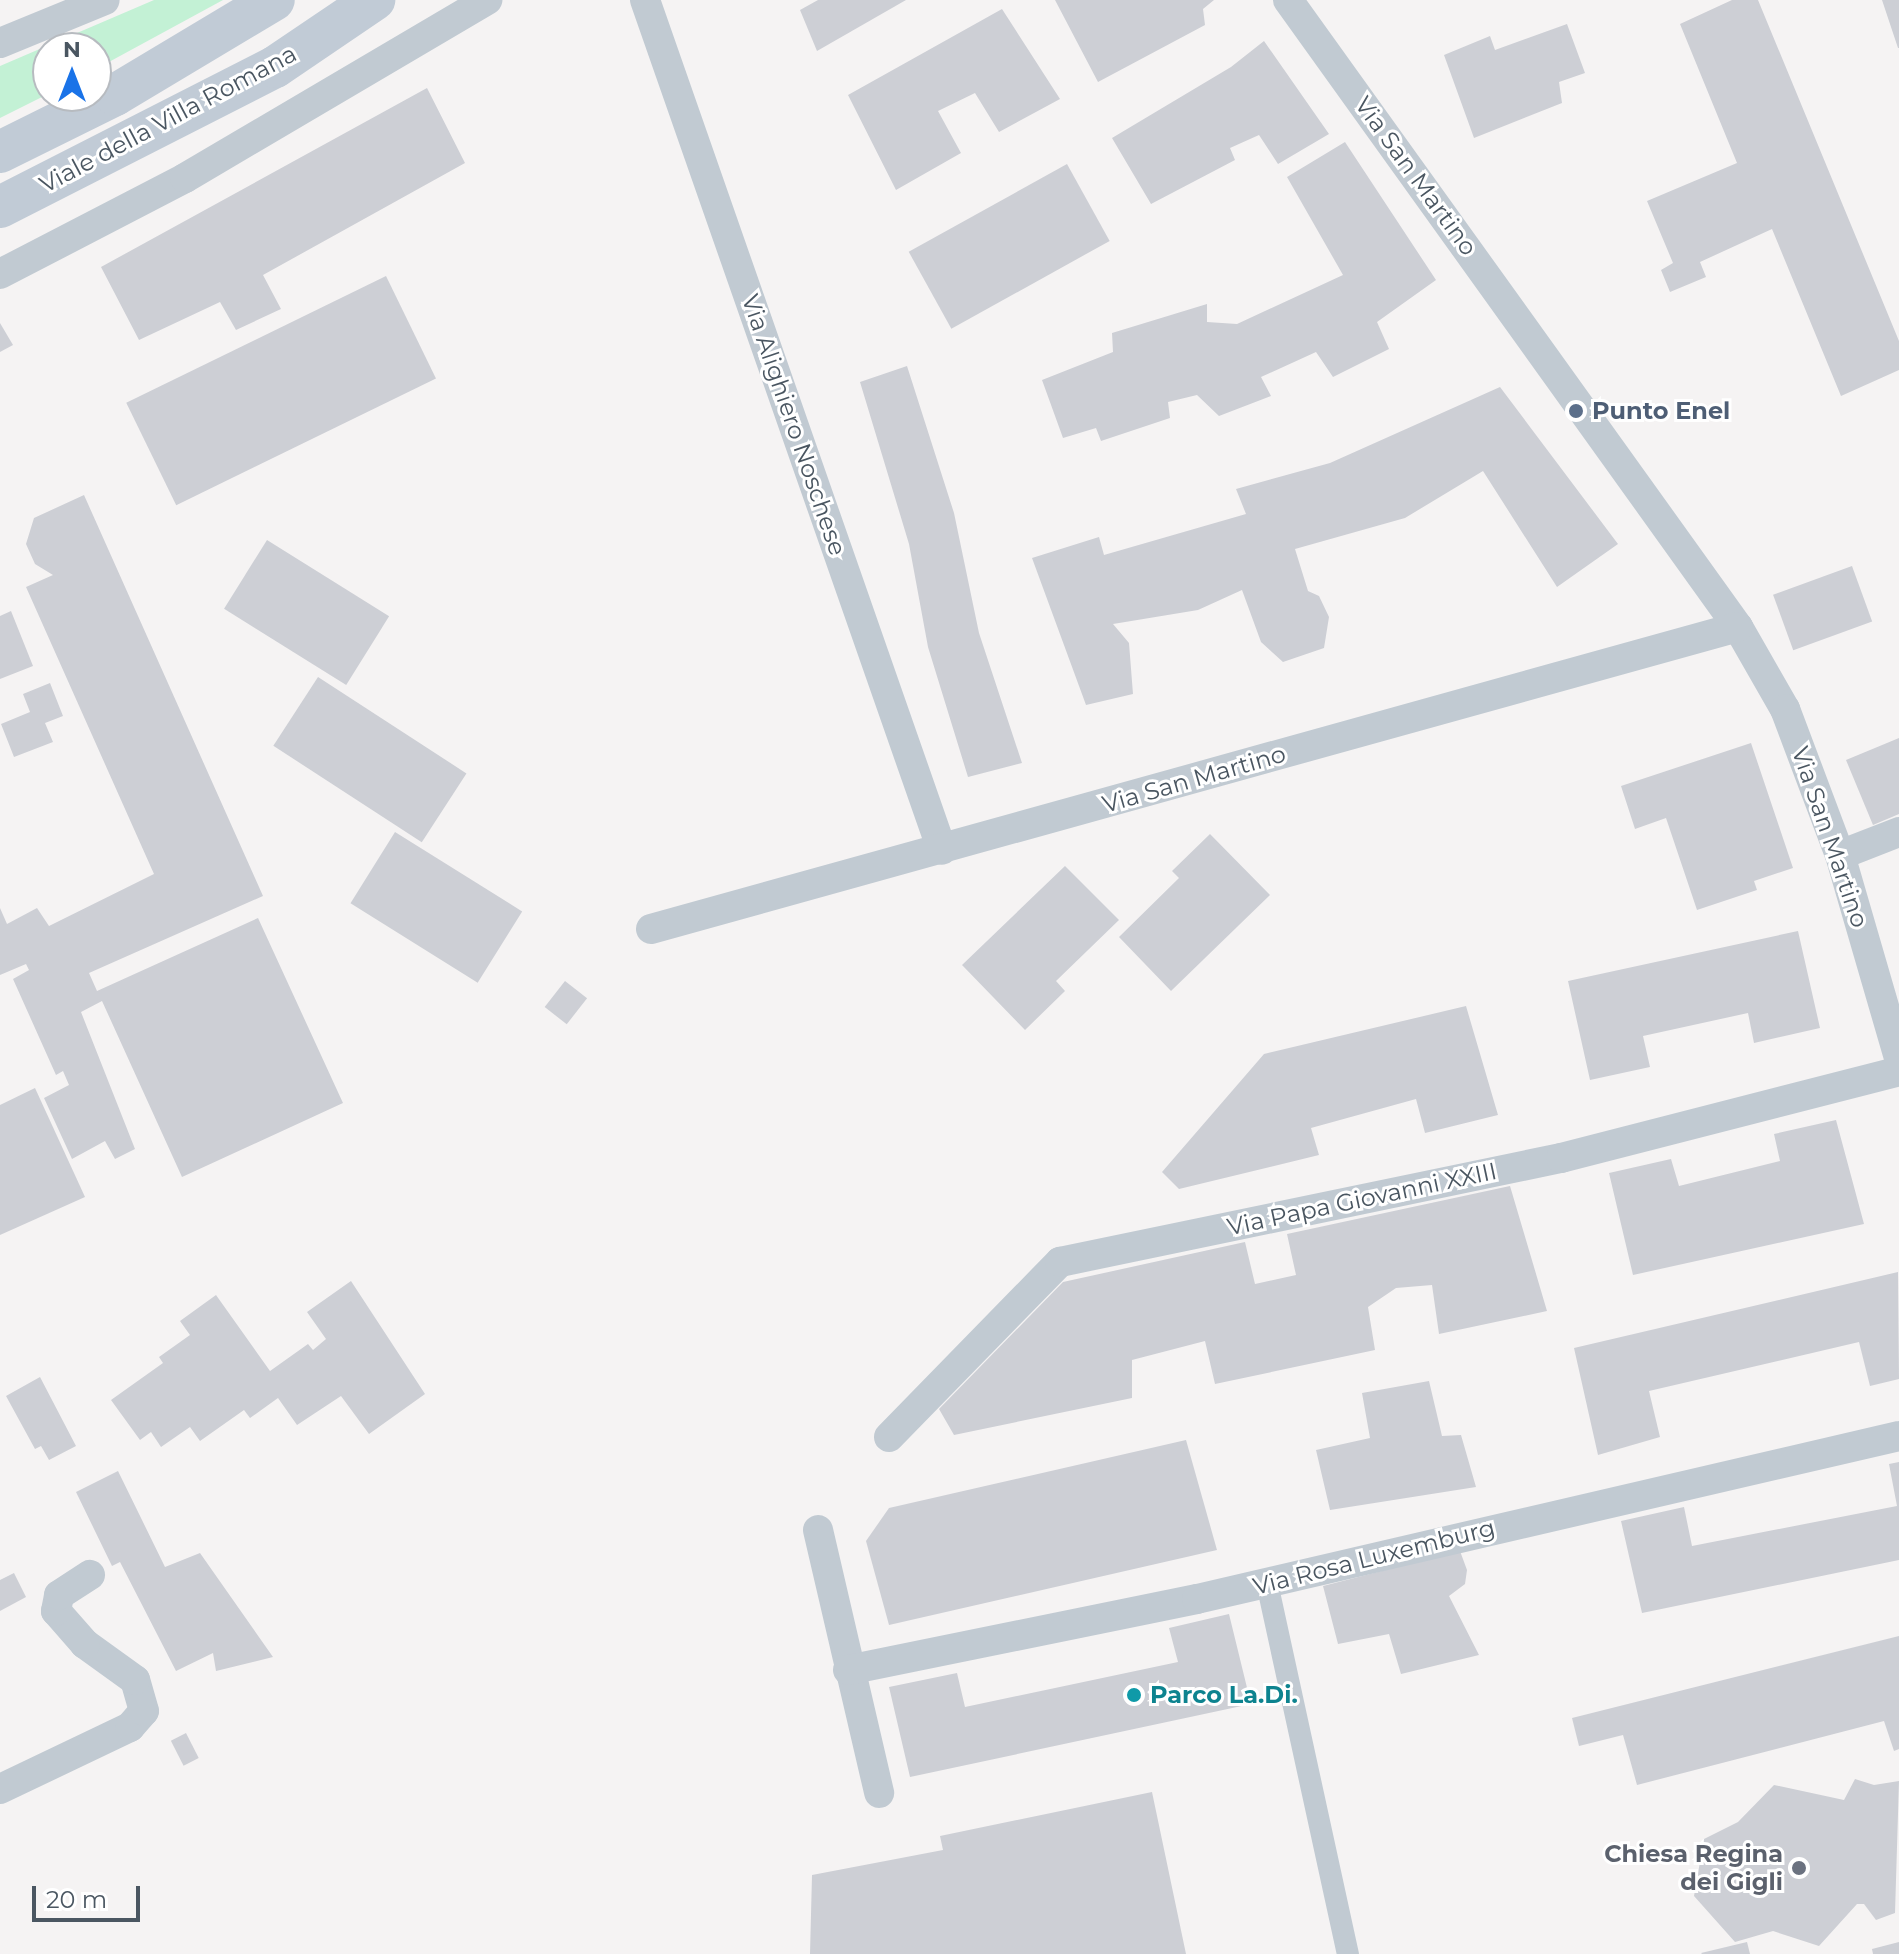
<!DOCTYPE html>
<html>
<head>
<meta charset="utf-8">
<style>
	body { margin:0 }
	#map { position:relative; width:1899px; height:1954px; overflow:hidden; background:#f5f3f3; font-family:Montserrat,sans-serif }
	div>[style] { position:absolute }
	.green>* { inset:0; background:#c3f1d5 }
	.building>* { inset:0; background:#cdcfd5; transform-origin:0 0 }
	.pedestrian>* { height:22px; margin:-11px; padding:0 11px; transform-origin:11px; border-radius:11px; background:#c1cad2 }
	.minor>* { height:30px; margin:-15px; padding:0 15px; transform-origin:15px; border-radius:15px; background:#c1cad2 }
	.secondary>* { height:42px; margin:-21px; padding:0 21px; transform-origin:21px; border-radius:21px; background:#c1cbd6 }
	.dots>* { width:22px; height:22px; translate:-50% -50%; box-sizing:border-box; border:4px solid #fff; border-radius:50% }
	span { translate:-50% -50%; white-space:nowrap; text-align:center; line-height:1.15; -webkit-text-stroke:6px #fff; paint-order:stroke }
	.street-label { font-size:24px; color:#4a5661 }
	.service-label { font-size:24px; color:#4e5e75; font-weight:700 }
	.left { translate:0 -50%; text-align:left }
	.culture-label { font-size:24px; color:#0d838f; font-weight:700 }
	.worship-label { font-size:24px; color:#5b616d; font-weight:700 }
	.right { translate:-100% -50%; text-align:right }
	.north { position:absolute; left:32px; top:32px; width:80px; height:80px; box-sizing:border-box; background:#fff; border:2px solid #b7bbc0; border-radius:50%; rotate:0deg; font-size:22px; font-weight:700; line-height:32px; text-align:center; color:#4a5661 }
	.north::after { content:''; display:block; margin:auto; width:28px; height:36px; background:#1a73e8; clip-path:polygon(50% 0,100% 100%,50% 72%,0 100%) }
	.scale { position:absolute; left:32px; top:1886px; width:108px; height:36px; box-sizing:border-box; border:4px solid #4a5661; border-top:0; padding-left:10px; font-size:24px; line-height:28px; white-space:nowrap; color:#4a5661; -webkit-text-stroke:6px #fff; paint-order:stroke }
</style>
</head>
<body>
<div id="map">
	<div class="green">
		<i style="clip-path:polygon(154px 0,223px 0,96px 69px,96px 48px,48px 48px,48px 94px,0 118px,0 66px)"></i>
	</div>
	<div class="building">
		<i style="clip-path:polygon(818px 0,906px 0,817px 51px,800px 10px)"></i>
		<i style="clip-path:polygon(1055px 0,1214px 0,1203px 9px,1205px 25px,1098px 82px)"></i>
		<i style="clip-path:polygon(1732px 0,1758px 0,1899px 341px,1899px 370px,1841px 396px,1772px 229px,1700px 262px,1706px 277px,1670px 292px,1661px 270px,1673px 263px,1647px 201px,1737px 163px,1680px 24px)"></i>
		<i style="clip-path:polygon(1882px 0,1899px 0,1899px 48px,1898px 48px)"></i>
		<i style="clip-path:polygon(1002px 9px,1060px 99px,999px 132px,975px 93px,938px 111px,961px 153px,896px 190px,848px 95px)"></i>
		<i style="clip-path:polygon(1567px 24px,1585px 73px,1559px 82px,1562px 103px,1474px 138px,1444px 55px,1490px 36px,1495px 50px)"></i>
		<i style="clip-path:polygon(1264px 41px,1329px 134px,1278px 164px,1259px 135px,1230px 148px,1235px 160px,1151px 204px,1112px 138px,1231px 67px)"></i>
		<i style="clip-path:polygon(427px 88px,465px 163px,263px 275px,281px 309px,236px 330px,220px 302px,139px 340px,101px 267px)"></i>
		<i style="clip-path:polygon(1345px 142px,1436px 280px,1377px 322px,1389px 349px,1333px 377px,1316px 352px,1261px 377px,1271px 396px,1219px 416px,1197px 395px,1168px 402px,1170px 418px,1101px 441px,1096px 428px,1063px 438px,1042px 380px,1113px 352px,1112px 333px,1207px 304px,1207px 322px,1237px 324px,1343px 275px,1287px 177px)"></i>
		<i style="left:1067px;top:164px;width:88px;height:181px;rotate:61deg"></i>
		<i style="left:386px;top:276px;width:114px;height:289px;rotate:64deg"></i>
		<i style="clip-path:polygon(0 323px,13px 345px,0 352px)"></i>
		<i style="clip-path:polygon(907px 366px,954px 513px,979px 633px,1022px 763px,968px 777px,928px 647px,909px 544px,860px 382px)"></i>
		<i style="clip-path:polygon(1500px 387px,1618px 544px,1557px 587px,1483px 471px,1405px 518px,1295px 549px,1308px 591px,1319px 596px,1329px 617px,1324px 648px,1283px 662px,1261px 642px,1242px 590px,1198px 610px,1113px 624px,1129px 643px,1133px 694px,1086px 705px,1032px 558px,1099px 537px,1104px 555px,1246px 514px,1236px 489px,1330px 463px)"></i>
		<i style="clip-path:polygon(84px 495px,263px 896px,89px 973px,97px 991px,258px 918px,343px 1103px,182px 1177px,102px 1001px,81px 1012px,135px 1149px,115px 1159px,105px 1141px,72px 1159px,44px 1098px,69px 1085px,63px 1071px,56px 1075px,13px 979px,29px 970px,26px 964px,0 975px,0 908px,7px 924px,37px 908px,49px 926px,154px 874px,26px 587px,53px 575px,35px 564px,26px 544px,34px 518px)"></i>
		<i style="left:267px;top:540px;width:144px;height:81px;rotate:32deg"></i>
		<i style="left:1852px;top:566px;width:59px;height:84px;rotate:70deg"></i>
		<i style="clip-path:polygon(11px 611px,33px 666px,0 679px,0 616px)"></i>
		<i style="left:318px;top:677px;width:177px;height:82px;rotate:33deg"></i>
		<i style="clip-path:polygon(50px 683px,63px 716px,45px 723px,53px 742px,14px 757px,1px 724px,30px 712px,23px 694px)"></i>
		<i style="clip-path:polygon(1899px 738px,1899px 814px,1873px 825px,1846px 760px)"></i>
		<i style="clip-path:polygon(1751px 743px,1793px 868px,1754px 881px,1757px 890px,1697px 910px,1666px 818px,1635px 829px,1621px 786px)"></i>
		<i style="left:395px;top:832px;width:150px;height:84px;rotate:32deg"></i>
		<i style="clip-path:polygon(1210px 834px,1270px 895px,1171px 991px,1119px 937px,1179px 878px,1172px 871px)"></i>
		<i style="clip-path:polygon(1065px 866px,1119px 920px,1056px 981px,1065px 991px,1025px 1030px,962px 965px)"></i>
		<i style="clip-path:polygon(1798px 931px,1820px 1028px,1754px 1043px,1748px 1013px,1643px 1036px,1650px 1067px,1590px 1080px,1568px 981px)"></i>
		<i style="left:565px;top:981px;width:28px;height:33px;rotate:38deg"></i>
		<i style="clip-path:polygon(1466px 1006px,1498px 1115px,1425px 1133px,1416px 1099px,1311px 1128px,1319px 1155px,1179px 1189px,1162px 1172px,1264px 1054px)"></i>
		<i style="clip-path:polygon(35px 1088px,85px 1197px,0 1235px,0 1105px)"></i>
		<i style="clip-path:polygon(1836px 1120px,1864px 1224px,1633px 1275px,1609px 1173px,1671px 1159px,1679px 1186px,1780px 1161px,1774px 1134px)"></i>
		<i style="clip-path:polygon(1510px 1186px,1547px 1311px,1439px 1334px,1432px 1285px,1396px 1288px,1368px 1307px,1375px 1350px,1215px 1384px,1205px 1341px,1132px 1360px,1132px 1398px,954px 1435px,939px 1409px,1063px 1282px,1245px 1242px,1255px 1284px,1296px 1275px,1287px 1234px)"></i>
		<i style="clip-path:polygon(1898px 1272px,1899px 1379px,1870px 1386px,1859px 1342px,1649px 1391px,1660px 1437px,1598px 1455px,1574px 1348px)"></i>
		<i style="clip-path:polygon(351px 1281px,425px 1394px,369px 1434px,341px 1396px,297px 1425px,278px 1398px,250px 1418px,244px 1410px,200px 1441px,190px 1427px,161px 1447px,151px 1432px,140px 1440px,111px 1400px,163px 1363px,159px 1357px,190px 1335px,180px 1321px,216px 1295px,270px 1371px,308px 1344px,313px 1350px,326px 1339px,307px 1312px)"></i>
		<i style="clip-path:polygon(40px 1377px,76px 1446px,49px 1460px,41px 1446px,35px 1449px,6px 1396px)"></i>
		<i style="clip-path:polygon(1429px 1381px,1442px 1436px,1461px 1435px,1476px 1487px,1330px 1510px,1316px 1450px,1370px 1438px,1362px 1393px)"></i>
		<i style="clip-path:polygon(1186px 1440px,1217px 1550px,889px 1625px,866px 1541px,889px 1508px)"></i>
		<i style="clip-path:polygon(1899px 1462px,1899px 1560px,1642px 1613px,1621px 1521px,1684px 1507px,1692px 1546px,1897px 1506px,1889px 1464px)"></i>
		<i style="clip-path:polygon(118px 1471px,165px 1567px,200px 1553px,273px 1657px,216px 1671px,213px 1653px,176px 1671px,120px 1562px,112px 1566px,76px 1492px)"></i>
		<i style="clip-path:polygon(1460px 1551px,1467px 1570px,1465px 1584px,1449px 1596px,1479px 1655px,1401px 1674px,1389px 1634px,1338px 1644px,1323px 1586px)"></i>
		<i style="clip-path:polygon(14px 1573px,26px 1597px,0 1611px,0 1580px)"></i>
		<i style="clip-path:polygon(1229px 1614px,1251px 1704px,910px 1777px,889px 1687px,957px 1673px,965px 1707px,1178px 1662px,1169px 1628px)"></i>
		<i style="clip-path:polygon(1899px 1636px,1899px 1749px,1894px 1751px,1884px 1721px,1637px 1785px,1623px 1735px,1579px 1746px,1572px 1718px)"></i>
		<i style="left:186px;top:1733px;width:28px;height:17px;rotate:63deg"></i>
		<i style="clip-path:polygon(1855px 1779px,1874px 1785px,1899px 1781px,1895px 1913px,1876px 1920px,1864px 1904px,1857px 1904px,1819px 1946px,1773px 1931px,1735px 1942px,1694px 1896px,1704px 1839px,1738px 1822px,1774px 1785px,1844px 1800px)"></i>
		<i style="clip-path:polygon(1152px 1792px,1186px 1954px,810px 1954px,812px 1875px,943px 1850px,940px 1836px)"></i>
		<i style="clip-path:polygon(1747px 1942px,1750px 1954px,1702px 1954px,1701px 1953px)"></i>
		<i style="clip-path:polygon(1899px 1942px,1899px 1954px,1873px 1954px,1872px 1949px)"></i>
	</div>
	<div class="pedestrian">
		<i style="left:1267px;top:1583px;width:380px;rotate:77.7deg"></i>
	</div>
	<div class="minor">
		<i style="left:645px;top:0;width:900px;rotate:70.74deg"></i>
		<i style="left:1288px;top:0;width:772px;rotate:54.33deg"></i>
		<i style="left:1738px;top:627px;width:95px;rotate:60.2deg"></i>
		<i style="left:1785px;top:709px;width:156px;rotate:69.4deg"></i>
		<i style="left:1840px;top:855px;width:211px;rotate:73.8deg"></i>
		<i style="left:0;top:43px;width:113px;rotate:-22.3deg"></i>
		<i style="left:0;top:274px;width:208px;rotate:-27.4deg"></i>
		<i style="left:185px;top:178px;width:351px;rotate:-30.5deg"></i>
		<i style="left:1840px;top:855px;width:63px;rotate:-21.3deg"></i>
		<i style="left:651px;top:929px;width:1128px;rotate:-15.53deg"></i>
		<i style="left:889px;top:1437px;width:245px;rotate:-45.7deg"></i>
		<i style="left:1060px;top:1262px;width:512px;rotate:-11.73deg"></i>
		<i style="left:1561px;top:1158px;width:349px;rotate:-14.4deg"></i>
		<i style="left:818px;top:1530px;width:270px;rotate:76.9deg"></i>
		<i style="left:848px;top:1670px;width:356px;rotate:-11.5deg"></i>
		<i style="left:1197px;top:1599px;width:721px;rotate:-13.07deg"></i>
		<i style="left:0;top:1789px;width:144px;rotate:-25.5deg"></i>
		<i style="left:130px;top:1727px;width:21px;rotate:-49deg"></i>
		<i style="left:144px;top:1711px;width:32px;rotate:-106deg"></i>
		<i style="left:135px;top:1680px;width:62px;rotate:-144.2deg"></i>
		<i style="left:85px;top:1644px;width:44px;rotate:-131.3deg"></i>
		<i style="left:56px;top:1611px;width:16px;rotate:-79deg"></i>
		<i style="left:59px;top:1595px;width:37px;rotate:-33deg"></i>
	</div>
	<div class="secondary">
		<i style="left:0;top:152px;width:128px;rotate:-26.4deg"></i>
		<i style="left:115px;top:95px;width:185px;rotate:-30.9deg"></i>
		<i style="left:0;top:207px;width:309px;rotate:-27deg"></i>
		<i style="left:275px;top:67px;width:120px;rotate:-34.1deg"></i>
	</div>
	<div class="dots">
		<i style="left:1576px;top:411px;background:#5c6f8a"></i>
		<i style="left:1134px;top:1695px;background:#0f9aa8"></i>
		<i style="left:1799px;top:1868px;background:#6b7280"></i>
	</div>
	<div class="street-label">
		<span style="left:168px;top:119px;rotate:-28deg">Viale della Villa Romana</span>
		<span style="left:1416px;top:176px;rotate:54deg">Via San Martino</span>
		<span style="left:794px;top:425px;rotate:71deg">Via Alighiero Noschese</span>
		<span style="left:1194px;top:779px;rotate:-16deg">Via San Martino</span>
		<span style="left:1830px;top:837px;rotate:71deg">Via San Martino</span>
		<span style="left:1362px;top:1199px;rotate:-12deg">Via Papa Giovanni XXIII</span>
		<span style="left:1374px;top:1557px;rotate:-14deg">Via Rosa Luxemburg</span>
	</div>
	<div class="service-label">
		<span class="left" style="left:1592px;top:411px">Punto Enel</span>
	</div>
	<div class="culture-label">
		<span class="left" style="left:1150px;top:1695px">Parco La.Di.</span>
	</div>
	<div class="worship-label">
		<span class="right" style="left:1783px;top:1868px">Chiesa Regina<br>dei Gigli</span>
	</div>
	<div class="north">N</div>
	<div class="scale">20 m</div>
</div>
</body>
</html>
